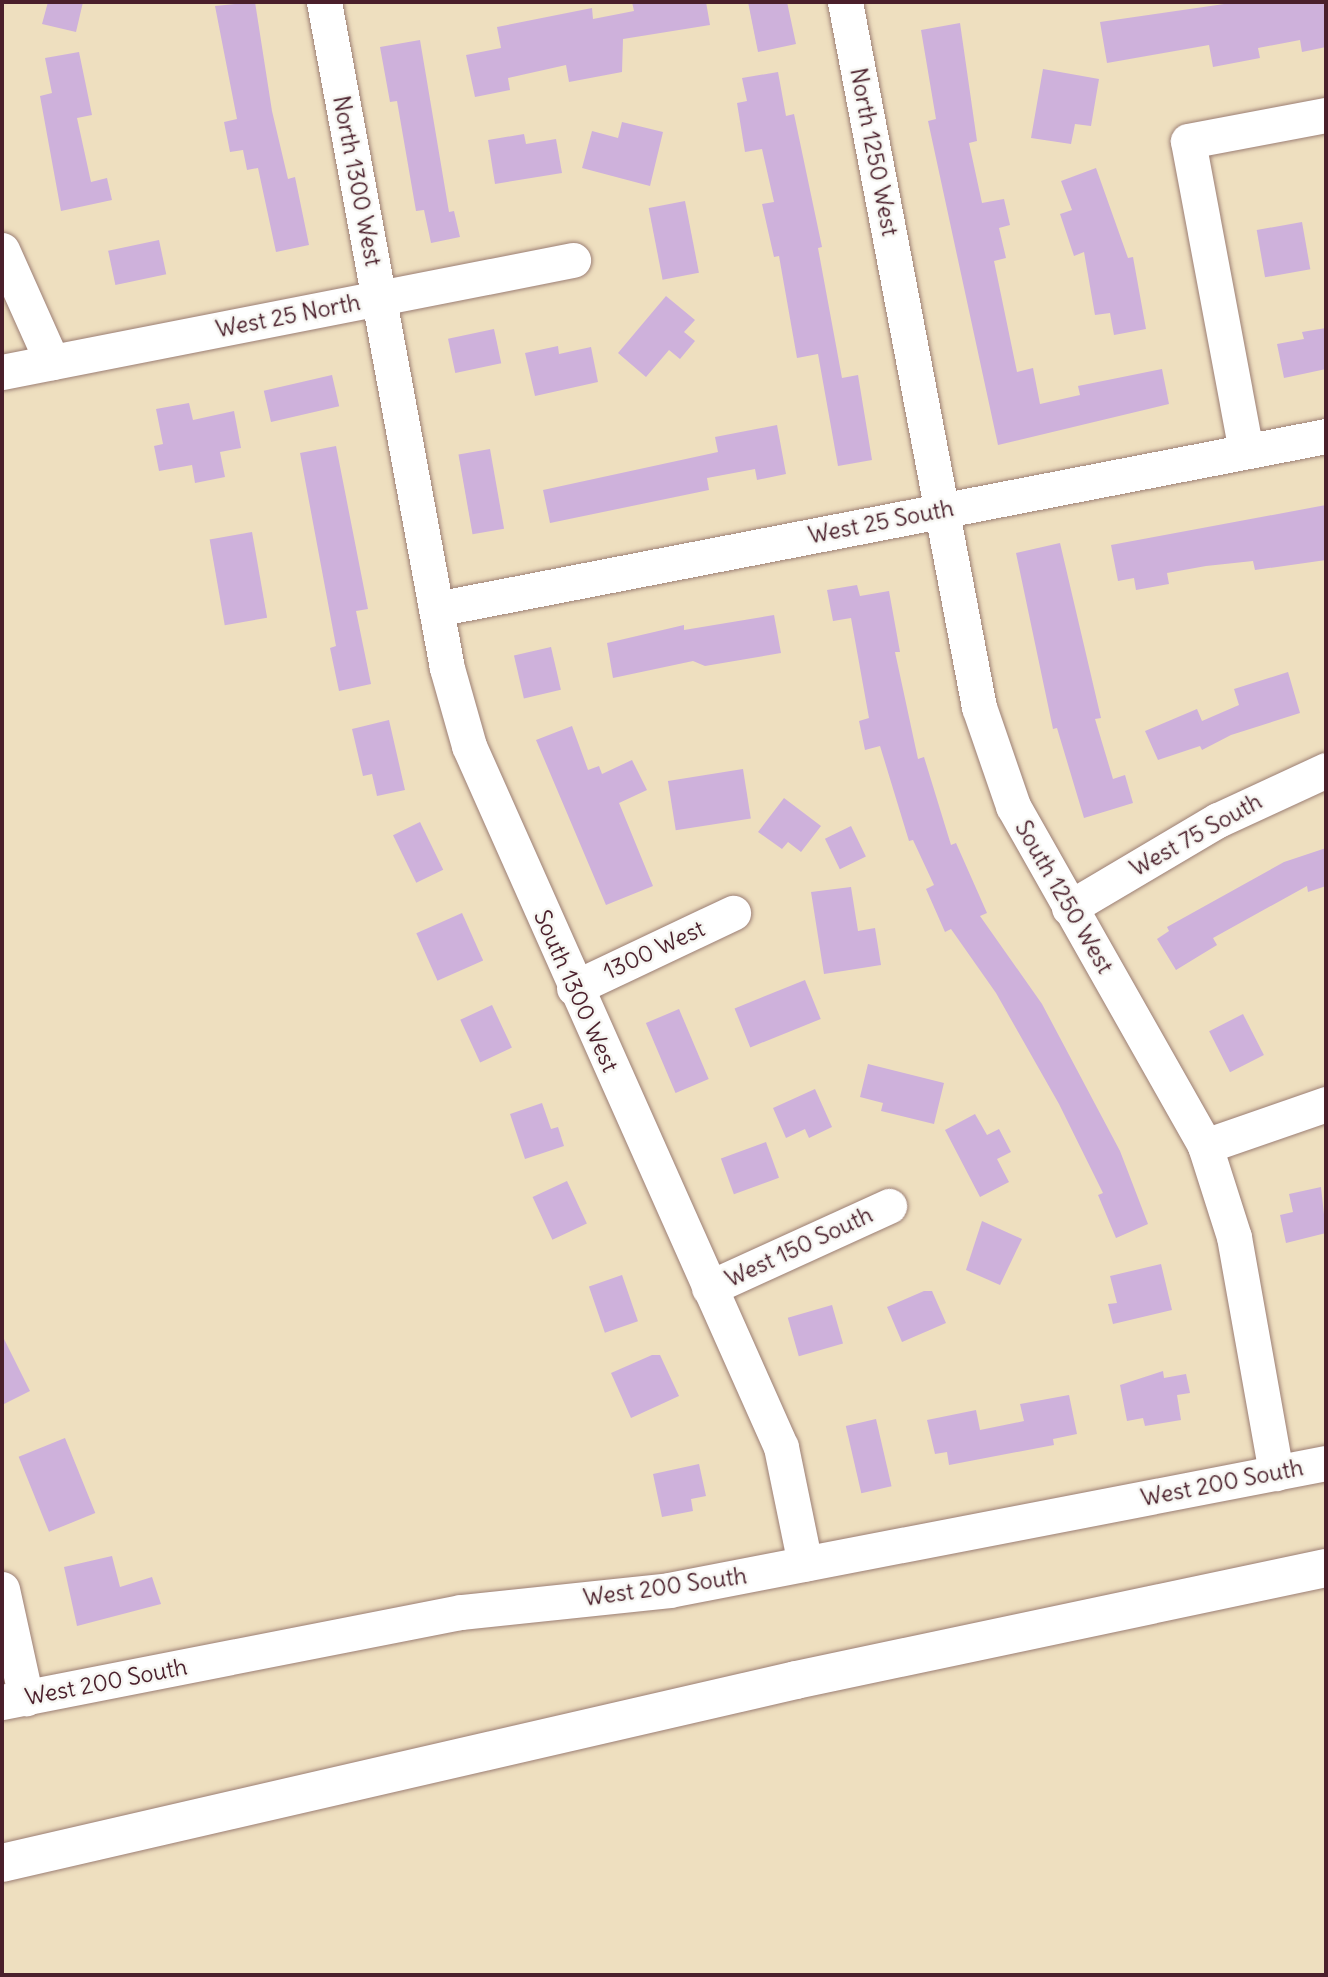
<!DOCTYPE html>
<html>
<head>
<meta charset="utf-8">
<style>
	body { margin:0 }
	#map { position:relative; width:1328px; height:1977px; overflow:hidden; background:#eedfbf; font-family:Delius,sans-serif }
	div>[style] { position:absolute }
	.building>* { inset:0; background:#ceb1db; transform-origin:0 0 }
	.roads { filter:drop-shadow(0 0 2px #9c7f75) drop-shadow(0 0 2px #9c7f75) }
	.minor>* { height:35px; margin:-17.5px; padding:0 17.5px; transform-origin:17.5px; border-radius:17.5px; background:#fff }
	.major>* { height:38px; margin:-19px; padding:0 19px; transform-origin:19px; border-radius:19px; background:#fff }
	span { translate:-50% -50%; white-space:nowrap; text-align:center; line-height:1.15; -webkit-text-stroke:5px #f6f6f2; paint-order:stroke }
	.street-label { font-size:23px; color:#4a1f2b }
	.frame { position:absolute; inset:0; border:4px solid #4a1f2b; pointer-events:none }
</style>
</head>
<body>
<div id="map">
	<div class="building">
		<i style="clip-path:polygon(48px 2px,83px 2px,76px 32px,42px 24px)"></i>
		<i style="clip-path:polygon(255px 2px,272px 111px,288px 179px,295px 177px,309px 245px,276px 252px,258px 168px,247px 170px,243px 150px,230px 152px,224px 122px,237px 119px,215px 6px)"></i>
		<i style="clip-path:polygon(632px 2px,706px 2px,710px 25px,623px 39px,622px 72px,569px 82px,566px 65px,508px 78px,510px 90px,475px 97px,466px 55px,501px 48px,497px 27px,592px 8px,593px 19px,634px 11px)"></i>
		<i style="clip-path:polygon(748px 2px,787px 2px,796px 44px,758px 52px)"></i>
		<i style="clip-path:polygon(1238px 2px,1326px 2px,1326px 47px,1302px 52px,1300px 40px,1258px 48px,1260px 58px,1213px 67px,1209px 45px,1107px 63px,1100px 22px)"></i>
		<i style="clip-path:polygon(960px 23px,977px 141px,969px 143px,982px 203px,1004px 199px,1010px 225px,999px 228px,1006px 258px,994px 261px,1017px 372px,1033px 368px,1040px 404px,1080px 395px,1078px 386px,1162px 369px,1169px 404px,998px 445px,928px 121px,936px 119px,921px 30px)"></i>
		<i style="clip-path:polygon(420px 40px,449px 212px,454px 211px,460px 237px,431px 243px,424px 210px,416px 211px,397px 101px,390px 102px,380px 47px)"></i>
		<i style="clip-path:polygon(79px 52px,92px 115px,77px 118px,91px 182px,107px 178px,112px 200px,61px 211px,40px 96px,52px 93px,45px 58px)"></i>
		<i style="clip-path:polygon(1043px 69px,1099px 79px,1091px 126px,1075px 124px,1071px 144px,1031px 138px)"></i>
		<i style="clip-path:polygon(778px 72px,786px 116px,794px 114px,822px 247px,818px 248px,842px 378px,858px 375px,872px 460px,838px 466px,818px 354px,797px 358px,779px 256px,774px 257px,762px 204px,774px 202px,762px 149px,745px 152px,737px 103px,747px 101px,742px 78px)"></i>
		<i style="clip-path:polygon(622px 122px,663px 132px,650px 186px,582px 168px,592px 131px,618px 138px)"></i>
		<i style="clip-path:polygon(524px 134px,526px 144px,556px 139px,562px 173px,495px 184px,488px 140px)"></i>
		<i style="clip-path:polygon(1096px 168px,1128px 258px,1133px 257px,1146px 329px,1114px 335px,1110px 313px,1095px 315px,1084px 252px,1074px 256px,1060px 214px,1072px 210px,1061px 181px)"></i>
		<i style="left:685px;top:201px;width:73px;height:37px;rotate:79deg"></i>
		<i style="left:1302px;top:222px;width:48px;height:46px;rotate:80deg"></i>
		<i style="left:159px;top:240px;width:35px;height:52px;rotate:78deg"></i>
		<i style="clip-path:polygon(666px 296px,695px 320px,684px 332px,695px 341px,680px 359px,669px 350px,646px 377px,618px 353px)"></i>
		<i style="clip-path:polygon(1326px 328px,1326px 369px,1284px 378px,1277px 344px,1304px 339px,1302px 332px)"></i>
		<i style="left:494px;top:329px;width:35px;height:47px;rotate:78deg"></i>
		<i style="clip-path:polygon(558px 346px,559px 354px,591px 347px,598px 382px,535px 396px,525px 353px)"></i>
		<i style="left:332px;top:375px;width:32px;height:70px;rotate:77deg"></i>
		<i style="clip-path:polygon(189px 403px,193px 420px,234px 411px,241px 448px,220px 452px,225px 477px,195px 483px,192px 465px,159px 471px,154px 446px,163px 444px,156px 409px)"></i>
		<i style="clip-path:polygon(777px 425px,786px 474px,757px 480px,755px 469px,707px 478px,709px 490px,550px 523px,543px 490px,718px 452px,715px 437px)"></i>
		<i style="clip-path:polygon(336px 446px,368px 609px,356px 611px,371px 684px,339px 691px,330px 648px,336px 646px,300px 453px)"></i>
		<i style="left:490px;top:449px;width:81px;height:32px;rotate:80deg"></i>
		<i style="clip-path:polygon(1326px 505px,1326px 560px,1255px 570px,1253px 561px,1206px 566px,1167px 573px,1169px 584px,1136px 590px,1134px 578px,1118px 581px,1111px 545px)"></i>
		<i style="left:252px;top:532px;width:87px;height:43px;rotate:80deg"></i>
		<i style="clip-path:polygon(1060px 543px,1101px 718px,1095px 719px,1113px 779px,1125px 775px,1133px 803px,1084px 818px,1057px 728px,1053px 729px,1016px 553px)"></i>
		<i style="clip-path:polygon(857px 585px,860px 596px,889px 591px,900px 652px,895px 652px,918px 759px,924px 757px,951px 845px,956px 843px,987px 913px,980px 916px,1042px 1004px,1120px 1151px,1148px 1224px,1116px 1238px,1098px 1195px,1103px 1193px,1059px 1104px,996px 993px,951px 929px,945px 932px,926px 889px,934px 885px,913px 840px,909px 841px,880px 746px,865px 750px,859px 721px,869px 718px,851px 618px,833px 621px,827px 590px)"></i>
		<i style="clip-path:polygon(774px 615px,781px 653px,705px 666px,693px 661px,613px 678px,607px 643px,684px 625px,684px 630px)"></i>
		<i style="left:551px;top:647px;width:44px;height:38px;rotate:77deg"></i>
		<i style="clip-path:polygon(1288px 672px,1300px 713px,1231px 735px,1202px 750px,1200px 746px,1158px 760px,1145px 731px,1197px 709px,1202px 721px,1239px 705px,1234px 689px)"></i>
		<i style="clip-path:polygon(389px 720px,405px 790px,377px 796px,372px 774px,363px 776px,352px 729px)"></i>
		<i style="clip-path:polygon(572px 726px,588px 770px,599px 766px,602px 774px,632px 760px,647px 790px,619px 803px,653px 886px,606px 905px,536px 740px)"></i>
		<i style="left:743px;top:769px;width:50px;height:76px;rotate:81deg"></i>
		<i style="clip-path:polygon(784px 798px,821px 826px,801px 852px,788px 842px,782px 849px,758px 832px)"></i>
		<i style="left:420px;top:822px;width:53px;height:30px;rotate:64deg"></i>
		<i style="left:851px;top:826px;width:34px;height:29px;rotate:64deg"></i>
		<i style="clip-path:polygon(1326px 848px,1326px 886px,1308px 892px,1307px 886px,1213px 938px,1217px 945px,1176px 970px,1157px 939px,1169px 931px,1167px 927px,1284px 862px)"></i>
		<i style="clip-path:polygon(851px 887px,858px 931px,875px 928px,881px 965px,824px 974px,811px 892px)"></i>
		<i style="left:462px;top:913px;width:52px;height:50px;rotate:66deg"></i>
		<i style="left:805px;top:980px;width:42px;height:76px;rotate:68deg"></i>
		<i style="left:492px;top:1005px;width:47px;height:35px;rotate:65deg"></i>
		<i style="left:679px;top:1009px;width:76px;height:36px;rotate:67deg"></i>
		<i style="left:1243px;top:1014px;width:46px;height:38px;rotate:63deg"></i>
		<i style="clip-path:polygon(868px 1064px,944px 1083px,934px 1124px,881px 1111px,883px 1103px,860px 1097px)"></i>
		<i style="clip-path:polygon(815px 1089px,832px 1127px,809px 1138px,805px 1129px,786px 1138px,773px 1108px)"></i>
		<i style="clip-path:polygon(542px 1103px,551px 1129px,558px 1127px,564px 1146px,525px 1159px,510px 1114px)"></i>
		<i style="clip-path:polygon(975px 1114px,987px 1135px,999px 1129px,1011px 1152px,997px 1159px,1009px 1182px,980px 1197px,945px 1130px)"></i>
		<i style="left:766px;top:1142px;width:38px;height:48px;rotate:70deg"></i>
		<i style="left:567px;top:1181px;width:47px;height:38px;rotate:65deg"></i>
		<i style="clip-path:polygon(1321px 1187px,1326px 1233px,1286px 1243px,1280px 1215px,1293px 1212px,1289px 1194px)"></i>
		<i style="clip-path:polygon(982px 1221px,1022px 1239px,1000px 1285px,966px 1270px)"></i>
		<i style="clip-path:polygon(1161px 1264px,1172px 1310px,1113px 1324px,1108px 1304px,1117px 1303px,1110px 1276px)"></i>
		<i style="left:622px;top:1275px;width:49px;height:35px;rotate:71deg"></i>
		<i style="clip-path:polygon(924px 1291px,932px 1291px,946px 1323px,902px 1342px,887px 1307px)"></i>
		<i style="left:832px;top:1305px;width:40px;height:46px;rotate:74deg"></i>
		<i style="clip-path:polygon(2px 1335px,30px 1391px,2px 1405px)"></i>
		<i style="clip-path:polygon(652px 1355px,660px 1355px,679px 1396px,631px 1418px,611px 1373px)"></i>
		<i style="clip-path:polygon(1163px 1371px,1164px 1378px,1186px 1374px,1190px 1393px,1177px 1395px,1181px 1420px,1145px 1426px,1143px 1418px,1127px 1421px,1120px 1385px)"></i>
		<i style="clip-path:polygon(1069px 1395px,1077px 1434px,1053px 1439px,1054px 1445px,949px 1465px,947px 1452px,935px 1454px,927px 1420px,976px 1410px,980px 1430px,1024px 1421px,1020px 1404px)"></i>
		<i style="left:876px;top:1419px;width:69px;height:31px;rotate:77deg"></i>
		<i style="left:65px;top:1438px;width:81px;height:50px;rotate:68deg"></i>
		<i style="clip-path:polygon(699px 1464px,706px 1496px,691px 1499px,693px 1511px,662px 1517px,653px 1474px)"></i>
		<i style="clip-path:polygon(112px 1556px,120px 1587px,152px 1577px,161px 1604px,77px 1626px,64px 1567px)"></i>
	</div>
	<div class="roads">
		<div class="minor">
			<i style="left:324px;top:2px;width:677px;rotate:79.54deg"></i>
			<i style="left:447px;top:668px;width:81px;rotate:74.2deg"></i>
			<i style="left:469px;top:746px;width:767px;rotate:66.01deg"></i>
			<i style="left:781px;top:1447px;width:119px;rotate:78.4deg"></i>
			<i style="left:845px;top:2px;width:718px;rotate:79.24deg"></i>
			<i style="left:979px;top:707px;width:105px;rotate:71deg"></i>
			<i style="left:1013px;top:806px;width:390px;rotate:60.5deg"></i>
			<i style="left:1205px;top:1146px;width:96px;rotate:72.3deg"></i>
			<i style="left:1234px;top:1237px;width:240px;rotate:79.9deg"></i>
			<i style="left:2px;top:250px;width:123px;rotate:65.9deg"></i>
			<i style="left:2px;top:372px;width:582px;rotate:-11.1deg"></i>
			<i style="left:1246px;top:451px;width:315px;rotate:-100.6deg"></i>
			<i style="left:1188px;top:141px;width:140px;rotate:-10.7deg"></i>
			<i style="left:436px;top:609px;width:907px;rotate:-11deg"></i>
			<i style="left:1069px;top:908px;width:173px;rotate:-30.6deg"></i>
			<i style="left:1218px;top:820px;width:119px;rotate:-24.8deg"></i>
			<i style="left:574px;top:988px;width:176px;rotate:-25.3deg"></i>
			<i style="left:1205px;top:1146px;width:128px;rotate:-19.1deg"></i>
			<i style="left:709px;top:1288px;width:198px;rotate:-24.5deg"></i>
			<i style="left:2px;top:1589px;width:112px;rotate:77.6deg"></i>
			<i style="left:2px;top:1702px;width:468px;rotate:-11.1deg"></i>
			<i style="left:461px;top:1612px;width:209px;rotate:-6deg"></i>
			<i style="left:669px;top:1590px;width:669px;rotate:-10.94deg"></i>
		</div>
		<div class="major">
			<i style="left:2px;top:1863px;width:815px;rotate:-12.98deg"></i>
			<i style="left:796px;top:1680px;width:542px;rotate:-11.93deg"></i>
		</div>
	</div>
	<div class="street-label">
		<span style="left:874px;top:152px;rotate:79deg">North 1250 West</span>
		<span style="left:357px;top:181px;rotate:79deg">North 1300 West</span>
		<span style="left:288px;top:316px;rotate:-11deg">West 25 North</span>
		<span style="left:881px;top:522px;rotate:-11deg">West 25 South</span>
		<span style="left:1196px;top:835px;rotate:-29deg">West 75 South</span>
		<span style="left:1064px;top:897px;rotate:60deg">South 1250 West</span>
		<span style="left:654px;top:950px;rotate:-25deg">1300 West</span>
		<span style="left:576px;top:991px;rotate:66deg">South 1300 West</span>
		<span style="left:799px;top:1247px;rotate:-25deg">West 150 South</span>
		<span style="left:1222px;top:1483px;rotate:-11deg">West 200 South</span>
		<span style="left:665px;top:1587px;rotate:-8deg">West 200 South</span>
		<span style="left:106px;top:1682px;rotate:-11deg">West 200 South</span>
	</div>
	<div class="frame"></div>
</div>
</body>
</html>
